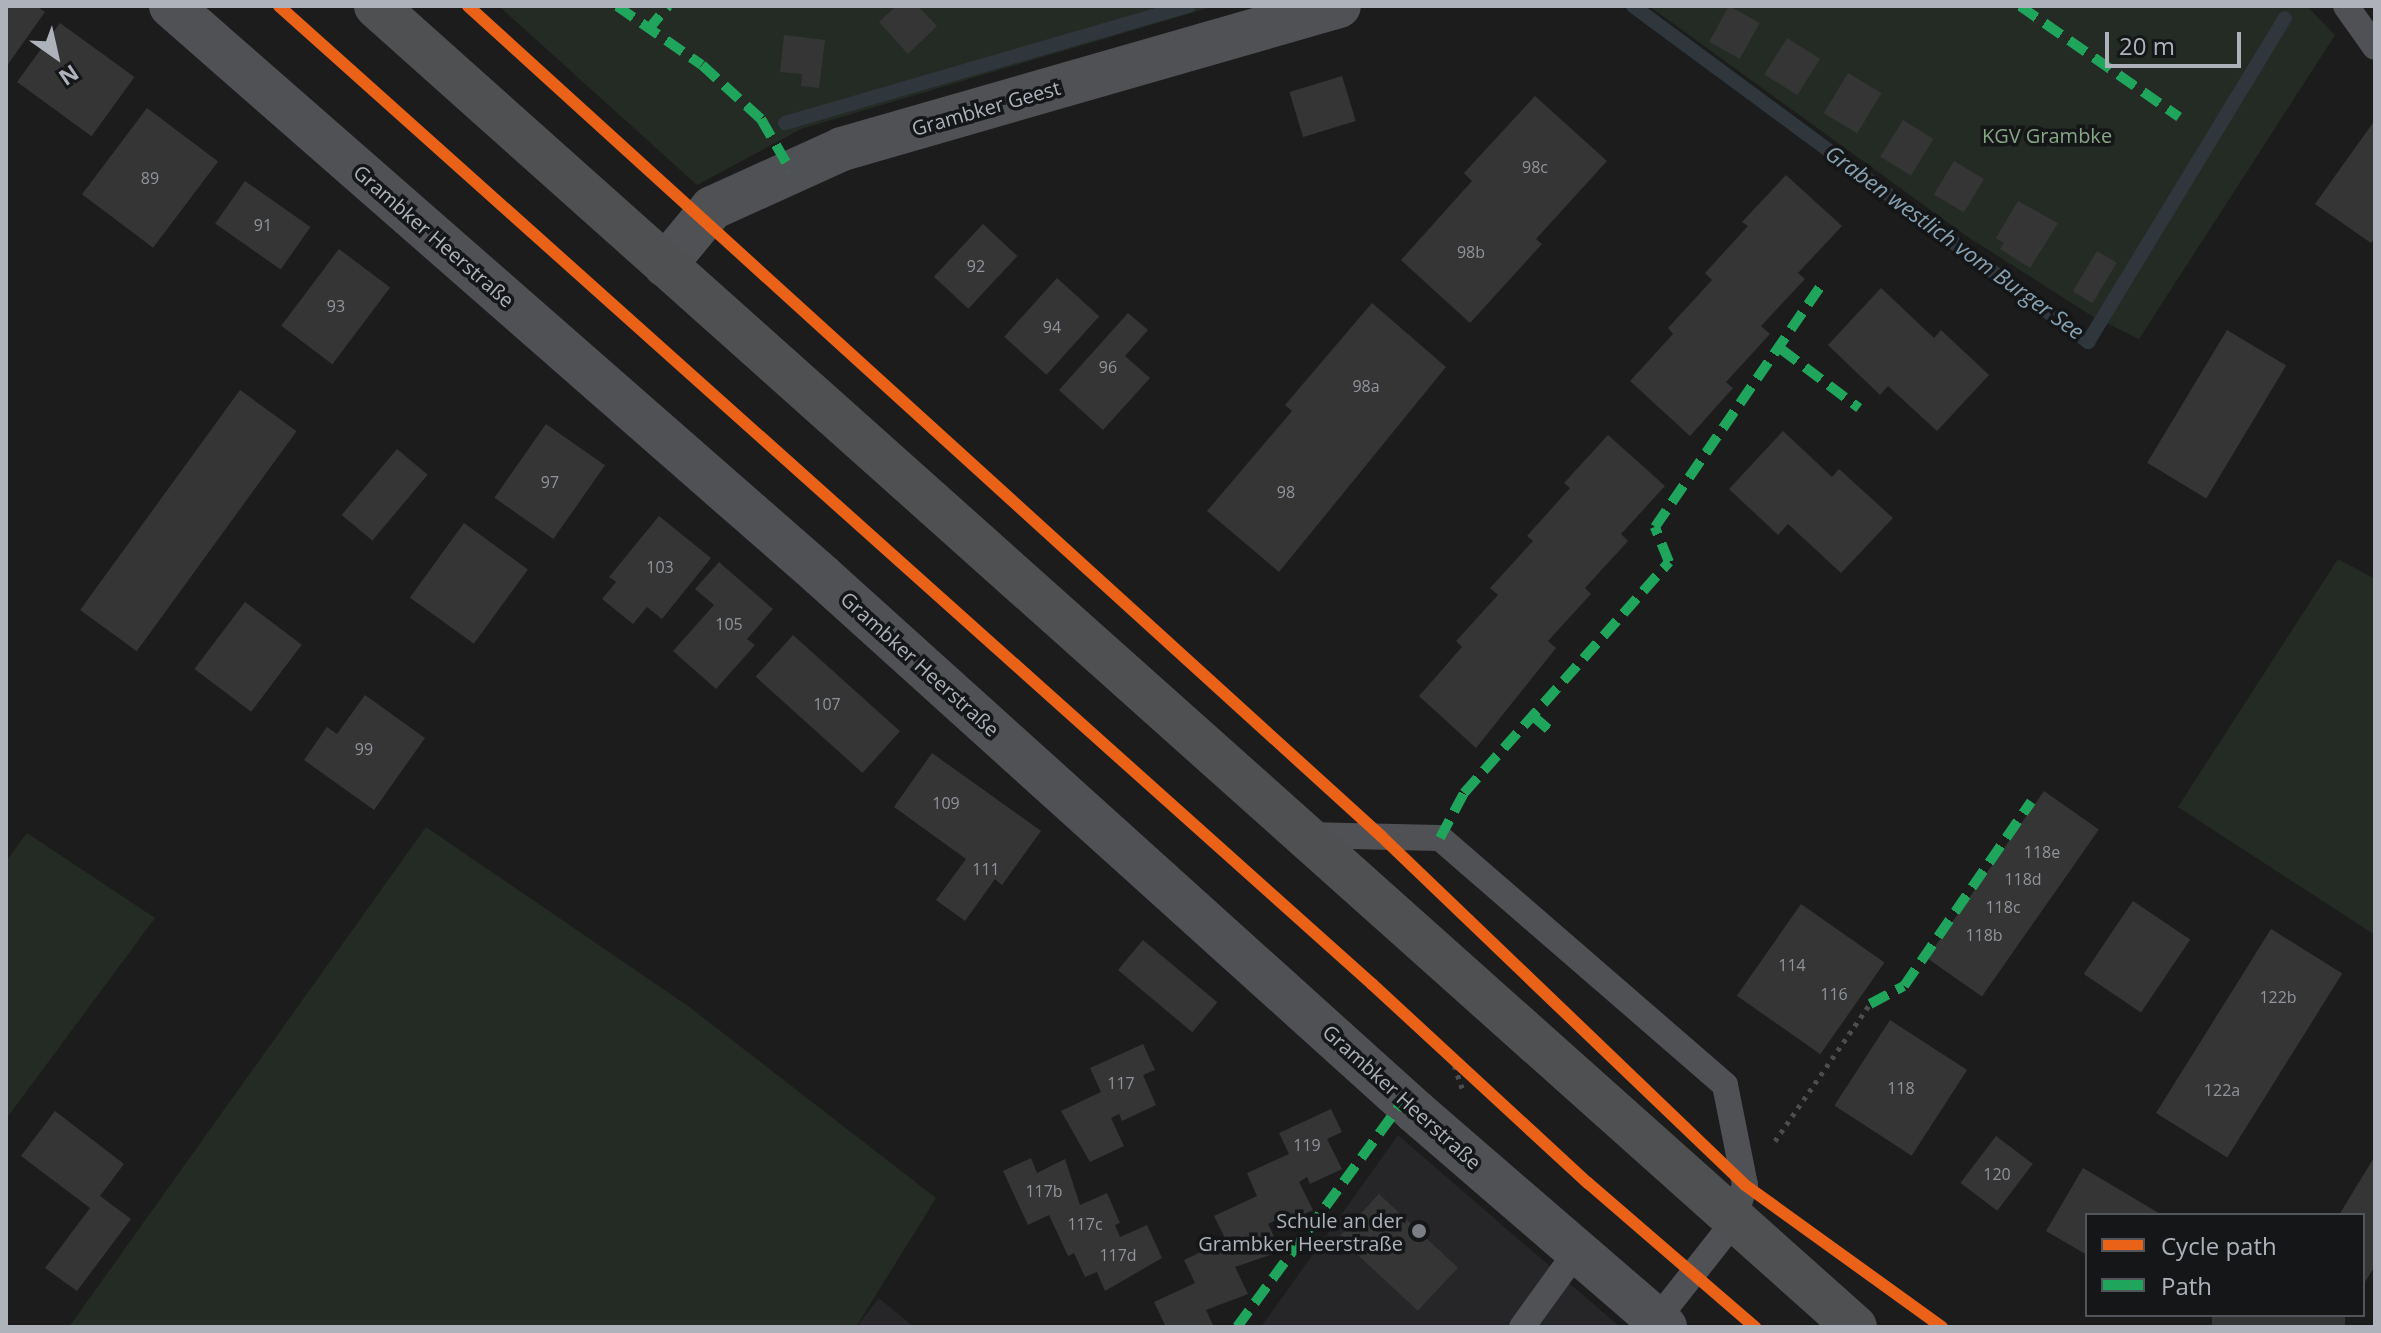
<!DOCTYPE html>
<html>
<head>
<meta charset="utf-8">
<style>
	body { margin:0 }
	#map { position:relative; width:2381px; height:1333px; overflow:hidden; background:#1c1c1c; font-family:"Open Sans",sans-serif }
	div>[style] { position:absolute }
	.built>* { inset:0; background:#262628 }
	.green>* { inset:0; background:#242b24 }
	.stream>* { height:14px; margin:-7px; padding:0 7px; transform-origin:7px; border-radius:7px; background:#2f373d }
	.building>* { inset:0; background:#353536; transform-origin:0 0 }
	.path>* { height:5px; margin-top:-2.5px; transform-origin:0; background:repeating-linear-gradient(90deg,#4c4d4f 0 4px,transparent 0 10px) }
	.service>* { height:26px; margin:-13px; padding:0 13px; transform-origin:13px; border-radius:13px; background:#505154 }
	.minor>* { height:44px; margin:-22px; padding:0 22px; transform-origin:22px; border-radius:22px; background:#505154 }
	.secondary>* { height:44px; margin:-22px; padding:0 22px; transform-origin:22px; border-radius:22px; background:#4f5052 }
	.quiet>* { height:10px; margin-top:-5px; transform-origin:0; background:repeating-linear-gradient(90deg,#20a55d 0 20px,transparent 0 30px) }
	.cycleway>* { height:12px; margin:-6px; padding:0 6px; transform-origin:6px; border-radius:6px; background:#ea6118 }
	.dots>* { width:22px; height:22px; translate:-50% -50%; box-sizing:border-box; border:4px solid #151618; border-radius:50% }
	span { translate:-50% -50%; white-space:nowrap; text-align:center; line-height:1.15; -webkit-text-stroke:7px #151618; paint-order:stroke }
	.number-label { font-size:16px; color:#90949a }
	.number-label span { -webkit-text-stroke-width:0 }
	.street-label { font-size:20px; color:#aeb3bb }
	.park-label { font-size:20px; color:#87a587 }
	.poi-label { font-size:20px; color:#aeb3bb }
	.right { translate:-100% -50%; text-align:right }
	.water-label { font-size:22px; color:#88a2b3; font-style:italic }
	.frame { position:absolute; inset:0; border:8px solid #aeb3bb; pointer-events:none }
	.legend { position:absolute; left:2085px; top:1213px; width:280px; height:104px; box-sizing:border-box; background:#151618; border:2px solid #525559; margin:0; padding:10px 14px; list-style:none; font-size:24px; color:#aeb3bb }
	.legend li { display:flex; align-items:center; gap:16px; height:40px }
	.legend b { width:40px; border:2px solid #525559 }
	.north { position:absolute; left:16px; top:16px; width:80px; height:80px; -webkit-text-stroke:6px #151618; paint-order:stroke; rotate:146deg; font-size:22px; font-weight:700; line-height:32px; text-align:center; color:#aeb3bb }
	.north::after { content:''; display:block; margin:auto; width:28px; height:36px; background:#aeb3bb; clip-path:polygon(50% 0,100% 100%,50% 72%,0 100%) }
	.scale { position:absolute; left:2105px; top:32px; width:136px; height:36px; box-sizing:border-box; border:4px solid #aeb3bb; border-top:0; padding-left:10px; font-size:24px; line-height:28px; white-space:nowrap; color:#aeb3bb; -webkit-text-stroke:6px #151618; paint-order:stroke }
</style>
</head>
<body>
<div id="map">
	<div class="built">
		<i style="clip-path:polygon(1398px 1135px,1620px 1327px,1261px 1327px)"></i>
		<i style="clip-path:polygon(879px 1298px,914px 1327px,856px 1327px)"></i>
	</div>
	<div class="green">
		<i style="clip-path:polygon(499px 6px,1215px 6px,801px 129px,697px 185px)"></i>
		<i style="clip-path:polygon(1649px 6px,2307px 6px,2335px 35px,2139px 339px,2092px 316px,1965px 235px)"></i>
		<i style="clip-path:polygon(2338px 559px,2375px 579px,2375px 935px,2178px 807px)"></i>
		<i style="clip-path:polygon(426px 827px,688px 1006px,936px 1198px,856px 1327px,69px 1327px)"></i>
		<i style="clip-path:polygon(27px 833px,155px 918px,6px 1119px,6px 861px)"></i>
	</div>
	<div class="stream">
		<i style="left:1633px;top:6px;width:566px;rotate:36.44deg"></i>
		<i style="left:2088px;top:342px;width:379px;rotate:-58.7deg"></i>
		<i style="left:785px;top:123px;width:421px;rotate:-16.2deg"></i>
	</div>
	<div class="building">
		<i style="clip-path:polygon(6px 6px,36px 6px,45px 12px,6px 67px)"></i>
		<i style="clip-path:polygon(896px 6px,918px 6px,937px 26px,908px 54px,879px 22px)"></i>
		<i style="left:1729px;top:6px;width:35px;height:41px;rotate:29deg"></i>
		<i style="left:60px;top:23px;width:92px;height:73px;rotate:36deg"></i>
		<i style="clip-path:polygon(784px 35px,825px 40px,819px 88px,801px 86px,802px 74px,780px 72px)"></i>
		<i style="left:1787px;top:38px;width:39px;height:43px;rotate:32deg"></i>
		<i style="left:1848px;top:73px;width:39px;height:47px;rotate:31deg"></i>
		<i style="left:1342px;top:76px;width:47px;height:55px;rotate:73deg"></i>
		<i style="clip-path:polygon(1535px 96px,1607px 161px,1536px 239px,1542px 244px,1470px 323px,1401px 260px,1472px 181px,1464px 173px)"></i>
		<i style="left:147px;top:108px;width:89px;height:108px;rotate:37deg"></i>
		<i style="left:1903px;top:120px;width:36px;height:43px;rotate:32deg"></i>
		<i style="clip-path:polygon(2375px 120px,2375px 237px,2371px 243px,2315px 204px)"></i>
		<i style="left:1954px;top:161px;width:35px;height:39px;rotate:31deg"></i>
		<i style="clip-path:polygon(1786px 175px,1842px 226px,1798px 273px,1805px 279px,1761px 326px,1770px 334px,1726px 382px,1733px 388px,1690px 436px,1630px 381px,1673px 334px,1668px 328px,1712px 280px,1705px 273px,1748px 226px,1742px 222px)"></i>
		<i style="left:245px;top:181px;width:80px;height:52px;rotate:35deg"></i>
		<i style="clip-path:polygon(2018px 201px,2058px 223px,2030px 268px,2000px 249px,2004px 243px,1996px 238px)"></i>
		<i style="left:983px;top:224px;width:47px;height:72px;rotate:43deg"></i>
		<i style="left:339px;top:249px;width:64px;height:96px;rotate:37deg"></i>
		<i style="left:2097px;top:251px;width:23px;height:47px;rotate:31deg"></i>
		<i style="left:1057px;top:278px;width:57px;height:79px;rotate:42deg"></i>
		<i style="clip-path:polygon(1881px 288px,1934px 338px,1941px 330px,1989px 375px,1937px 431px,1888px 386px,1880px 395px,1828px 345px)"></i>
		<i style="clip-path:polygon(1372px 303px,1446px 367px,1279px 572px,1207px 511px,1292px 411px,1285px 405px)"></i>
		<i style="clip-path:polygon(1128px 313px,1148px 330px,1125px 356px,1150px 378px,1103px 430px,1059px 390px)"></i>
		<i style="left:2227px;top:330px;width:69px;height:155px;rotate:31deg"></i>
		<i style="left:240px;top:390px;width:70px;height:272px;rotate:36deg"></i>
		<i style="left:546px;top:424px;width:72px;height:90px;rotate:35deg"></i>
		<i style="clip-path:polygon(1783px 431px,1832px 477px,1839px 469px,1893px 518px,1841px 573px,1788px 524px,1778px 535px,1729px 489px)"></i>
		<i style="clip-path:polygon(1608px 435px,1665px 486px,1621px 534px,1628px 541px,1585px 588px,1591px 594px,1548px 641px,1556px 648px,1476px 748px,1419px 696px,1462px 647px,1456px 641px,1498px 595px,1490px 588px,1533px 541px,1527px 536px,1570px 488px,1564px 483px)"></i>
		<i style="left:397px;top:449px;width:40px;height:86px;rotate:40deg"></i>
		<i style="clip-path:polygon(659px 516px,711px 558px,662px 619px,647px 607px,633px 624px,602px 599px,616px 582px,609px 577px)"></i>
		<i style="left:464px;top:523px;width:79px;height:92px;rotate:36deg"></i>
		<i style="clip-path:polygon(719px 562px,773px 609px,747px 639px,755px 645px,716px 689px,673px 651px,714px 605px,695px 589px)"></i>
		<i style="left:245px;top:602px;width:71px;height:84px;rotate:37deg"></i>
		<i style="left:793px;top:635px;width:144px;height:56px;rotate:42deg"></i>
		<i style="clip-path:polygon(365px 695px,425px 738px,374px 810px,304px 760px,327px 727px,337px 734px)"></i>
		<i style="clip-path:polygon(932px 753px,1041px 831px,1002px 885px,995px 879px,965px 921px,936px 900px,966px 859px,894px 807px)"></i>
		<i style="left:2044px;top:791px;width:67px;height:204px;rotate:35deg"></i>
		<i style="left:2133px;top:901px;width:69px;height:88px;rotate:34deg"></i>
		<i style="left:1801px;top:904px;width:102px;height:112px;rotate:35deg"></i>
		<i style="left:2271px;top:929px;width:84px;height:217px;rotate:32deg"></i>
		<i style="left:1143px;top:940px;width:97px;height:39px;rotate:40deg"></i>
		<i style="left:1890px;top:1020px;width:92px;height:102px;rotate:33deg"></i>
		<i style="clip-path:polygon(1143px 1044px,1155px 1070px,1143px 1075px,1156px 1105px,1122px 1121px,1119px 1114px,1111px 1118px,1124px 1146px,1090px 1162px,1061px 1111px,1101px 1092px,1090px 1068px)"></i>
		<i style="clip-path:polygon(1331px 1109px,1342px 1132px,1327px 1139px,1342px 1169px,1310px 1184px,1307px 1177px,1299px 1182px,1313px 1210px,1280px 1225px,1278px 1219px,1268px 1224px,1281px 1251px,1235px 1267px,1248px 1294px,1206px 1310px,1214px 1327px,1166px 1327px,1154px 1302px,1195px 1283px,1184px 1260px,1226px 1240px,1214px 1216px,1257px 1196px,1247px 1173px,1289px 1154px,1279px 1133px)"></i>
		<i style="clip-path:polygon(55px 1111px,124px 1164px,100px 1196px,131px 1219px,77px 1291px,45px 1268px,90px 1208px,21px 1156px)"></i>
		<i style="left:1996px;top:1136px;width:46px;height:59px;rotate:37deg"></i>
		<i style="clip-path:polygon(2375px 1156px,2375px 1266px,2363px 1285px,2363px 1215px,2339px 1215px)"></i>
		<i style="clip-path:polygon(1031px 1158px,1037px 1173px,1065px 1159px,1080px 1205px,1107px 1193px,1120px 1223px,1115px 1225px,1120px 1237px,1147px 1225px,1162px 1258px,1105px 1291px,1097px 1272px,1085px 1277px,1074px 1253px,1068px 1256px,1049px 1215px,1028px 1225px,1003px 1171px)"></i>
		<i style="clip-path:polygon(2083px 1168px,2162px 1215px,2087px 1215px,2087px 1255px,2046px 1231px)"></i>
		<i style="left:1379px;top:1194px;width:108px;height:59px;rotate:43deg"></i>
		<i style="left:2212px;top:1315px;width:133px;height:14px"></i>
	</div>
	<div class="path">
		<i style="left:1451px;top:1056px;width:36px;rotate:71deg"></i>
		<i style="left:1775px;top:1141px;width:167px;rotate:-55.3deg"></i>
	</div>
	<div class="service">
		<i style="left:2346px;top:6px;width:50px;rotate:54.7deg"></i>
		<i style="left:1305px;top:835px;width:135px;rotate:1.3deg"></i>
		<i style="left:1440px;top:838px;width:377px;rotate:40.9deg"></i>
		<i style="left:1725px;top:1085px;width:102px;rotate:78.7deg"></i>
		<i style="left:1745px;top:1185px;width:40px;rotate:108deg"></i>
		<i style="left:1733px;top:1223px;width:132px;rotate:128.3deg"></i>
		<i style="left:1522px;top:1327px;width:94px;rotate:-54.1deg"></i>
	</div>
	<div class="minor">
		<i style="left:171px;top:6px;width:865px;rotate:41.2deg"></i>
		<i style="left:822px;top:576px;width:800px;rotate:42.06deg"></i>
		<i style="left:1416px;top:1112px;width:329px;rotate:40.8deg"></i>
		<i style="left:665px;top:265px;width:74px;rotate:-50.5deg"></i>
		<i style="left:712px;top:208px;width:143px;rotate:-24.4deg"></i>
		<i style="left:842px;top:149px;width:517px;rotate:-16.05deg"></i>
	</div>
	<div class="secondary">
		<i style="left:376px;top:6px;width:1983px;rotate:41.77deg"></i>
	</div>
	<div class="quiet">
		<i style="left:617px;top:6px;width:103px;rotate:34.8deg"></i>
		<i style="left:702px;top:65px;width:80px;rotate:42.5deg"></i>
		<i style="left:761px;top:119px;width:60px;rotate:60deg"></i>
		<i style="left:2020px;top:6px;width:194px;rotate:34.9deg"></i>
		<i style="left:647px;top:31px;width:33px;rotate:-50deg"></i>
		<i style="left:1781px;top:349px;width:98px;rotate:37.1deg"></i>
		<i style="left:1533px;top:716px;width:23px;rotate:41deg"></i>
		<i style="left:1440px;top:838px;width:51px;rotate:-61.9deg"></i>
		<i style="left:1464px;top:793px;width:309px;rotate:-48.4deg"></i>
		<i style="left:1669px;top:562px;width:38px;rotate:-112deg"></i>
		<i style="left:1655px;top:527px;width:296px;rotate:-55.5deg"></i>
		<i style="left:1870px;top:1004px;width:38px;rotate:-28deg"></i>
		<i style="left:1904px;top:986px;width:224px;rotate:-55.4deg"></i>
		<i style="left:1237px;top:1327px;width:282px;rotate:-53.7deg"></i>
	</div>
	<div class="cycleway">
		<i style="left:279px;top:6px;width:1467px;rotate:41.82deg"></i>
		<i style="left:1372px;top:984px;width:294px;rotate:42.7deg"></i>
		<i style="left:1588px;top:1183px;width:221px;rotate:40.8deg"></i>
		<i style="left:468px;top:6px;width:1234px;rotate:42.27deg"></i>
		<i style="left:1381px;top:836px;width:504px;rotate:43.79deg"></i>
		<i style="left:1745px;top:1185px;width:243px;rotate:35.8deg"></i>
	</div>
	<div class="dots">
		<i style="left:1419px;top:1231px;background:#7b7e83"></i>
	</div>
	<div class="number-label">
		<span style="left:1535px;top:167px">98c</span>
		<span style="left:150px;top:178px">89</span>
		<span style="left:263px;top:225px">91</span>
		<span style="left:1471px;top:252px">98b</span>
		<span style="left:976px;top:266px">92</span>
		<span style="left:336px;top:306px">93</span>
		<span style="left:1052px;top:327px">94</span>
		<span style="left:1108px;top:367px">96</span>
		<span style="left:1366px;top:386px">98a</span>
		<span style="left:550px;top:482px">97</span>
		<span style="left:1286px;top:492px">98</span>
		<span style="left:660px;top:567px">103</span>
		<span style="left:729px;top:624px">105</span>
		<span style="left:827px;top:704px">107</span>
		<span style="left:364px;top:749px">99</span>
		<span style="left:946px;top:803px">109</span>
		<span style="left:2042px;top:852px">118e</span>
		<span style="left:986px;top:869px">111</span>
		<span style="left:2023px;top:879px">118d</span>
		<span style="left:2003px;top:907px">118c</span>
		<span style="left:1984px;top:935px">118b</span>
		<span style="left:1792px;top:965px">114</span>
		<span style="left:1834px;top:994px">116</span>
		<span style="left:2278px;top:997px">122b</span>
		<span style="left:1121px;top:1083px">117</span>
		<span style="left:1901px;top:1088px">118</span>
		<span style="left:2222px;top:1090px">122a</span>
		<span style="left:1307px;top:1145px">119</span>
		<span style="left:1997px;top:1174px">120</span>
		<span style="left:1044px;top:1191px">117b</span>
		<span style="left:1085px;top:1224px">117c</span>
		<span style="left:1118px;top:1255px">117d</span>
	</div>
	<div class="street-label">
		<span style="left:986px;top:108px;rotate:-16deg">Grambker Geest</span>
		<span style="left:434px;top:236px;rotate:41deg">Grambker Heerstraße</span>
		<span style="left:920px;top:664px;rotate:42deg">Grambker Heerstraße</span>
		<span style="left:1402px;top:1097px;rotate:42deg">Grambker Heerstraße</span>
	</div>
	<div class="park-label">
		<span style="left:2047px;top:135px">KGV Grambke</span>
	</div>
	<div class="poi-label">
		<span class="right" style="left:1403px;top:1232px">Schule an der<br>Grambker Heerstraße</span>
	</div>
	<div class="water-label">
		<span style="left:1955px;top:242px;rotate:36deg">Graben westlich vom Burger See</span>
	</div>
	<div class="frame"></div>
	<ul class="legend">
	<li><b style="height:10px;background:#ea6118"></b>Cycle path</li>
	<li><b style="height:10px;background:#20a55d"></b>Path</li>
	</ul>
	<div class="north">N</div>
	<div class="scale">20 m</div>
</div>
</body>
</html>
